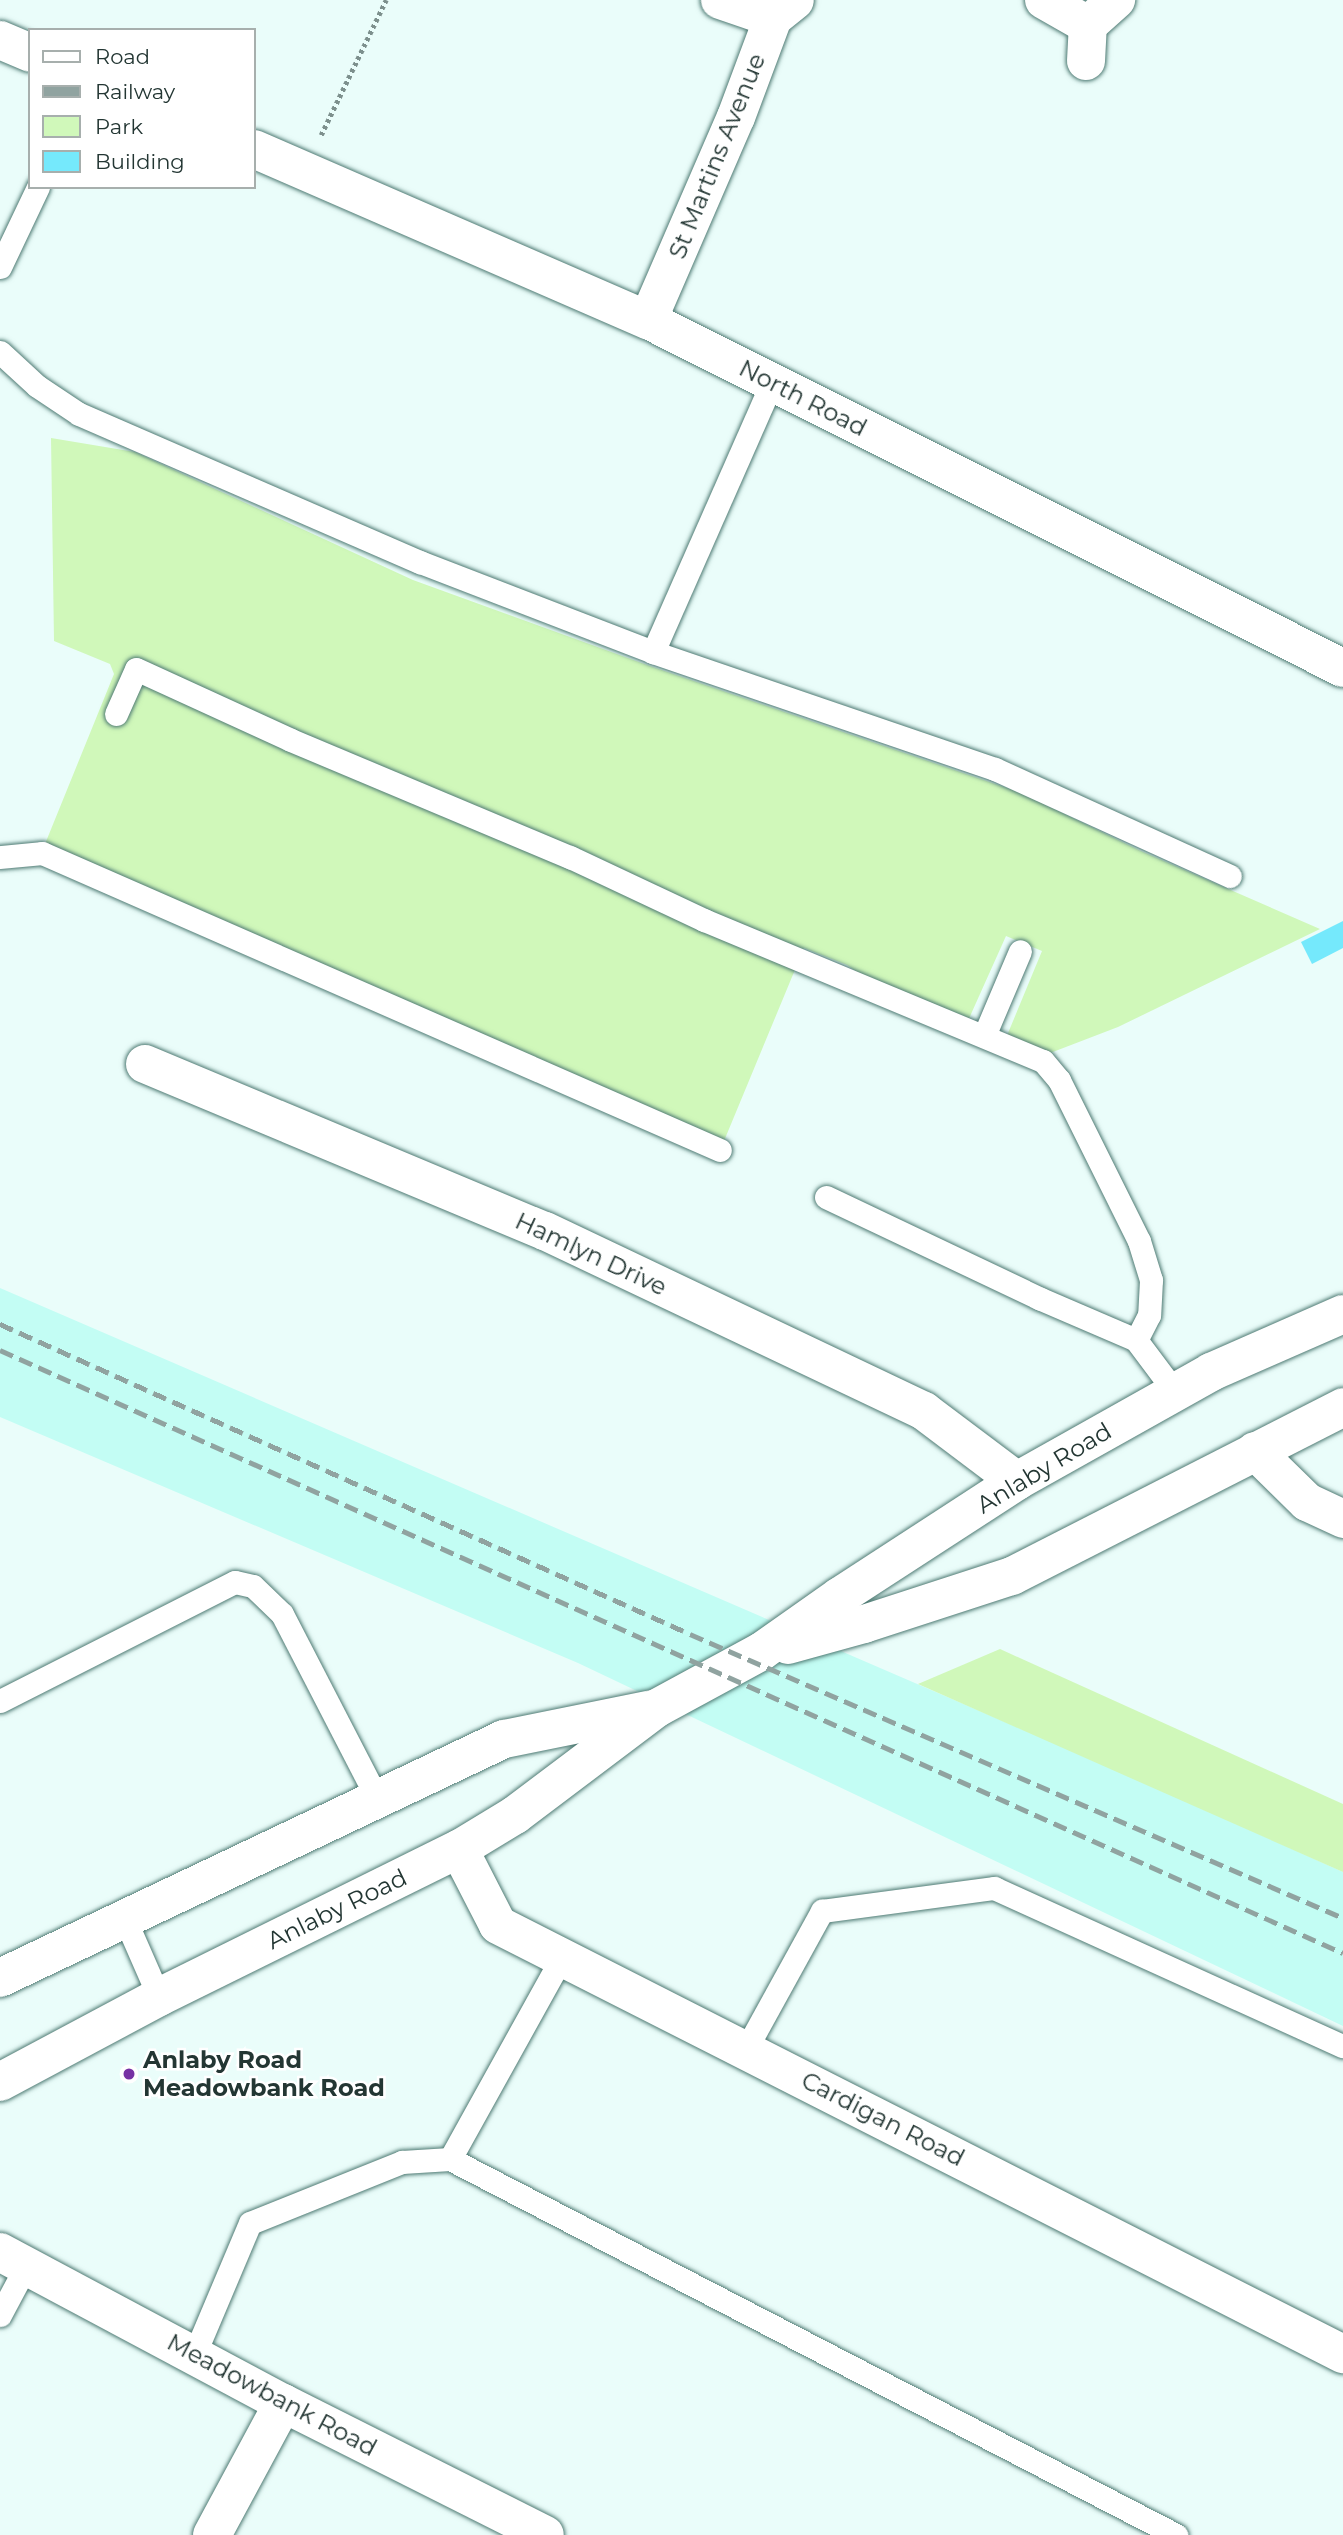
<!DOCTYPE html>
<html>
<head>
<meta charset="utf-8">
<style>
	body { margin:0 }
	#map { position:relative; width:1343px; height:2535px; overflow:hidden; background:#eafdfa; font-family:Montserrat,sans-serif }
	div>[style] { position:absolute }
	.built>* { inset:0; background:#c3fdf4 }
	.green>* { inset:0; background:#d0f8ba }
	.building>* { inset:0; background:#75e9fc }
	.path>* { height:4.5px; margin-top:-2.25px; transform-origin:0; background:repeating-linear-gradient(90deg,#7d908d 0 3.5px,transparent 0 7px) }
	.roads { filter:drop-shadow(0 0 2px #4e7a73) drop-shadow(0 0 2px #4e7a73) }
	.lane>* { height:23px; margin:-11.5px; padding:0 11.5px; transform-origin:11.5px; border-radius:11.5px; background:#fff }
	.street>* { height:38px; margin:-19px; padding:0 19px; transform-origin:19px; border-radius:19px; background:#fff }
	.secondary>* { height:38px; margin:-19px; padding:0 19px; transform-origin:19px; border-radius:19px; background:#fff }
	.rail>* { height:5px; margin-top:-2.5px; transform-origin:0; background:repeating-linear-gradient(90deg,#90a3a0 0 14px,transparent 0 21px) }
	.dots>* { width:19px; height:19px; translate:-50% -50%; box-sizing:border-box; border:4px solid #fff; border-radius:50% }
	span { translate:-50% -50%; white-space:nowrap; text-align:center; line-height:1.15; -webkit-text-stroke:5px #fff; paint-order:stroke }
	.street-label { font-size:24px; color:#233633 }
	.poi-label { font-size:24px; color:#233633; font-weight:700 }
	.left { translate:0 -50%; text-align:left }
	.legend { position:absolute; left:28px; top:28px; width:228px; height:161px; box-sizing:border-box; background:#fff; border:2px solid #a7afad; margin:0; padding:9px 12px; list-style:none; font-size:21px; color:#233633 }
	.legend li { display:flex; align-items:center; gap:14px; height:35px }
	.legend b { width:35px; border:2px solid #a7afad }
</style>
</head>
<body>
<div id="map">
	<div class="built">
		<i style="clip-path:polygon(0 1288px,1121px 1772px,1343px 1872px,1343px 2026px,578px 1663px,0 1417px)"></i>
	</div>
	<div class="green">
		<i style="clip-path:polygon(51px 438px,135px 452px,413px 580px,650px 666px,1019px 792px,1141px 851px,1320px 929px,1118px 1027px,1045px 1055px,1006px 1038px,1042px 951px,1006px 936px,967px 1023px,873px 983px,847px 965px,804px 948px,724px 1141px,45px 844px,114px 674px,110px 664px,54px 641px)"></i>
		<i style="clip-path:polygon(1000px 1649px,1343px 1804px,1343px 1872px,918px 1684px)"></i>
	</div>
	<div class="building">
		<i style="clip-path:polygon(1343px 921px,1343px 948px,1312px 964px,1301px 942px)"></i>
	</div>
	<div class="path">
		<i style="left:321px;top:135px;width:150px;rotate:-64.3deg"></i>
	</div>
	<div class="roads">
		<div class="lane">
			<i style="left:0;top:267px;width:89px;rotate:-64.6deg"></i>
			<i style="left:0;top:352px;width:50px;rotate:42.6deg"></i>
			<i style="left:37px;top:386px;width:50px;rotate:33.7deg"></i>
			<i style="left:79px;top:414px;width:372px;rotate:23.5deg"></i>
			<i style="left:420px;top:562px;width:250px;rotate:21.1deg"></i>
			<i style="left:653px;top:652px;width:361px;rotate:18.9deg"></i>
			<i style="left:995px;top:769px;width:258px;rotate:24.5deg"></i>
			<i style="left:653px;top:652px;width:295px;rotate:-66.2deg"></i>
			<i style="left:116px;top:714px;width:49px;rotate:-66deg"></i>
			<i style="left:136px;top:669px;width:170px;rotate:24.6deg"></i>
			<i style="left:291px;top:740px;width:303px;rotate:22.8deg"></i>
			<i style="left:570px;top:857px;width:148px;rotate:25.2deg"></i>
			<i style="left:704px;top:920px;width:367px;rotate:22.6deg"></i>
			<i style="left:1043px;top:1061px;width:25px;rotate:50deg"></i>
			<i style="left:1059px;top:1080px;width:180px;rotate:63.6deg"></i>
			<i style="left:1139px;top:1241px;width:41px;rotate:72.9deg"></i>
			<i style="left:1151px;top:1280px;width:35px;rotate:93deg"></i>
			<i style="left:1149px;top:1315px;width:28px;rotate:117deg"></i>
			<i style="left:1136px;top:1340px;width:65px;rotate:53.1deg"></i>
			<i style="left:0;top:857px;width:42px;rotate:-5.4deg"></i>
			<i style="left:42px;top:853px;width:740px;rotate:23.66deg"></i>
			<i style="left:984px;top:1036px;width:92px;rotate:-67deg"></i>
			<i style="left:826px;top:1197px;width:238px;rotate:25.4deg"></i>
			<i style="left:1041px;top:1299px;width:103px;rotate:23.3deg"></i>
			<i style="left:0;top:1701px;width:263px;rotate:-26.9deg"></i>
			<i style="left:235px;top:1582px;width:18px;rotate:13deg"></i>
			<i style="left:253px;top:1586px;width:40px;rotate:44deg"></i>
			<i style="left:282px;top:1614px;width:209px;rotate:62.7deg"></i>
			<i style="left:124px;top:1917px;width:87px;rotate:66.4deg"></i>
			<i style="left:562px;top:1957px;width:231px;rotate:119deg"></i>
			<i style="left:450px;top:2159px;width:818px;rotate:27.38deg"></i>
			<i style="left:746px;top:2049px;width:158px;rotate:-61.2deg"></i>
			<i style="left:822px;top:1911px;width:174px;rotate:-7.6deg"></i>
			<i style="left:994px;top:1888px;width:383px;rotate:24.4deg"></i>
			<i style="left:0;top:2315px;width:55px;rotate:-62deg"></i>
			<i style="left:195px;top:2353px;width:141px;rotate:-67.1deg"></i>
			<i style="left:250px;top:2223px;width:164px;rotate:-21.9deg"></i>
			<i style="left:402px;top:2162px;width:48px;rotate:-3.6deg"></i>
		</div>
		<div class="street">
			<i style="left:720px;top:0;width:56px;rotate:18.8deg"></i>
			<i style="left:1044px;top:0;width:51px;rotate:29.6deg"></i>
			<i style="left:1086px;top:61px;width:36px;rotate:-87deg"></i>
			<i style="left:1088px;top:25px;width:38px;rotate:-42deg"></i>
			<i style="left:648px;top:320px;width:221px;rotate:-66.6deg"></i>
			<i style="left:736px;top:117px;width:106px;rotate:-69.5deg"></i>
			<i style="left:773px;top:18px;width:28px;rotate:-39deg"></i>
			<i style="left:145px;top:1064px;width:433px;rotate:22.7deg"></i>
			<i style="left:545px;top:1231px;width:420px;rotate:25.4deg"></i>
			<i style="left:924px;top:1411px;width:116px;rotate:37deg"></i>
			<i style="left:1255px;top:1451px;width:73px;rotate:44.4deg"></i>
			<i style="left:1307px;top:1502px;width:40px;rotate:25deg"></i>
			<i style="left:459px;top:1849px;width:85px;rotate:62.8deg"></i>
			<i style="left:498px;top:1925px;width:948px;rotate:26.92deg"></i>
			<i style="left:0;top:2252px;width:321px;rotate:28.1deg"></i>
			<i style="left:283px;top:2403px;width:293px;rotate:26.7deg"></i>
			<i style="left:212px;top:2535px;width:150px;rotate:-61.7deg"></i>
		</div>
		<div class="secondary">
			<i style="left:0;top:40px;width:33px;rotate:23deg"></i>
			<i style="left:254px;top:149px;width:430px;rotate:23.5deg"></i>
			<i style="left:648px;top:320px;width:777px;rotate:26.6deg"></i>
			<i style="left:788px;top:1645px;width:79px;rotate:-15.4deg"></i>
			<i style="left:864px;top:1624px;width:156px;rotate:-18deg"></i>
			<i style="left:1012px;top:1576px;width:372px;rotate:-27deg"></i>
			<i style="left:0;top:1978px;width:558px;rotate:-25.37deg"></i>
			<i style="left:504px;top:1739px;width:147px;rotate:-11.4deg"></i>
			<i style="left:0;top:2082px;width:180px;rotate:-28.1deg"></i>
			<i style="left:159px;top:1997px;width:335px;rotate:-26.3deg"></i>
			<i style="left:459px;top:1849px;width:66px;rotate:-31.3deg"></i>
			<i style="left:515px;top:1815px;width:178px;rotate:-37deg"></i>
			<i style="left:657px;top:1708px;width:119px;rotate:-28.5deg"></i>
			<i style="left:762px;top:1651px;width:95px;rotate:-35.2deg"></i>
			<i style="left:840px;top:1596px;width:211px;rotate:-33deg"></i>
			<i style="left:1017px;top:1481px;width:223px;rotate:-29.3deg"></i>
			<i style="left:1211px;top:1372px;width:144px;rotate:-23.7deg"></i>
		</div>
	</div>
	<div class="rail">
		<i style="left:0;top:1324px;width:756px;rotate:24.19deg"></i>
		<i style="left:690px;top:1634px;width:712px;rotate:23.5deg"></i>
		<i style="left:0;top:1350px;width:1472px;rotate:24.18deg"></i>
	</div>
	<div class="dots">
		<i style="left:129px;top:2074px;background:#7731a4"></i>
	</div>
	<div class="street-label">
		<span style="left:717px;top:156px;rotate:-68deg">St Martins Avenue</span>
		<span style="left:803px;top:398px;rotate:27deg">North Road</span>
		<span style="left:591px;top:1254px;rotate:25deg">Hamlyn Drive</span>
		<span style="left:1044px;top:1468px;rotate:-31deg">Anlaby Road</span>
		<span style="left:337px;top:1909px;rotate:-26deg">Anlaby Road</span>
		<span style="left:883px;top:2119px;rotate:27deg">Cardigan Road</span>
		<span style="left:272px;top:2395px;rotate:28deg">Meadowbank Road</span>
	</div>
	<div class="poi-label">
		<span class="left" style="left:143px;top:2074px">Anlaby Road<br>Meadowbank Road</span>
	</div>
	<ul class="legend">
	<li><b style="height:9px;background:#fff"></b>Road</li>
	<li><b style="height:9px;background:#90a3a0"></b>Railway</li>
	<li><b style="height:19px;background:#d0f8ba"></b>Park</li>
	<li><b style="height:19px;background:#75e9fc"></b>Building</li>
	</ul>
</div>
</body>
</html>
